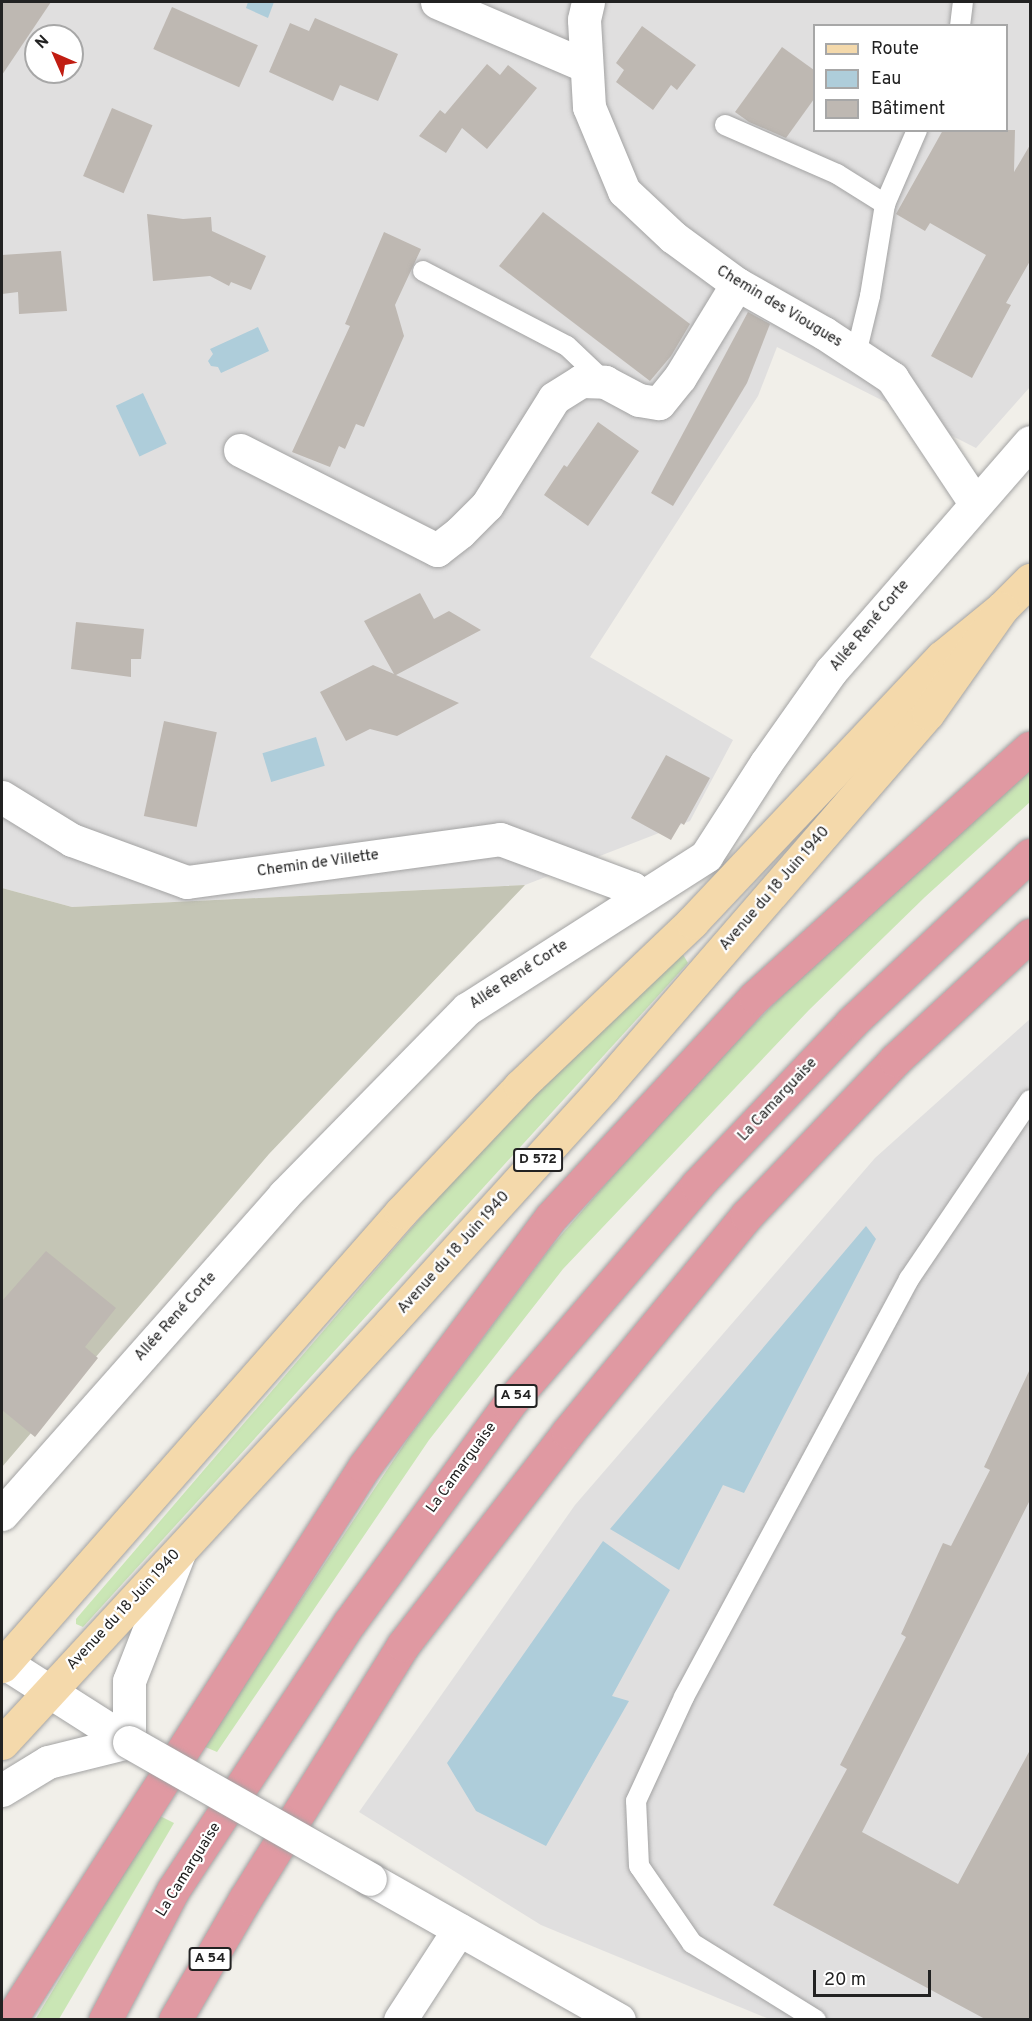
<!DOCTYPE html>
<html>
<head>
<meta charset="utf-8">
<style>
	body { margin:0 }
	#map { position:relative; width:1032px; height:2021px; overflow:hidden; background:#f1efe9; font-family:Overpass,sans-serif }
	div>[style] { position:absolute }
	.residential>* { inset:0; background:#e0dfdf }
	.construction>* { inset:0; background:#c4c5b5 }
	.grass>* { inset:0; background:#cae6b5 }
	.water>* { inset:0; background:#aecdda; transform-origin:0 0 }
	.building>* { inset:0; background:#beb8b2; transform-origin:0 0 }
	.roads { filter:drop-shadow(0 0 2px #a3a3a3) drop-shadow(0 0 2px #a3a3a3) }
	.service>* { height:20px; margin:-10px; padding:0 10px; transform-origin:10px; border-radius:10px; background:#fff }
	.minor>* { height:33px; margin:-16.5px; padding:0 16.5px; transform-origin:16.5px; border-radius:16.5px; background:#fff }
	.tertiary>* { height:33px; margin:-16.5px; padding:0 16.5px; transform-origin:16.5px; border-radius:16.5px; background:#fff }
	.primary>* { height:33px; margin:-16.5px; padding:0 16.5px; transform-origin:16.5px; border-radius:16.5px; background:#f4d9ab }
	.motorway>* { height:33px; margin:-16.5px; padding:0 16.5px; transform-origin:16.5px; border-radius:16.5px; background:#e099a2 }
	.bridges { filter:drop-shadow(0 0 2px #a3a3a3) drop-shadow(0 0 2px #a3a3a3) }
	.tertiary-bridge>* { height:33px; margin:-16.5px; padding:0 16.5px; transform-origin:16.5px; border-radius:16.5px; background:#fff }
	span { translate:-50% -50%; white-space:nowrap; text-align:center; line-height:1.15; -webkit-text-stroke:4.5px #fff; paint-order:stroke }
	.shield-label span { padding:2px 4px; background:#fff; border:2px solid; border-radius:4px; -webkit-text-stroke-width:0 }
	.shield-label { font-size:14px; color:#222; font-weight:700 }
	.street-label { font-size:15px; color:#222 }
	.frame { position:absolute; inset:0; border:3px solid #222; pointer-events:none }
	.legend { position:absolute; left:813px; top:24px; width:195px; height:108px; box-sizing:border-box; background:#fff; border:2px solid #a7a7a7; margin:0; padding:8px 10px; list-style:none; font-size:18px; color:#222 }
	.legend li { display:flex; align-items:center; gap:12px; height:30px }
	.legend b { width:30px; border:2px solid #a7a7a7 }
	.north { position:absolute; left:24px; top:24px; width:60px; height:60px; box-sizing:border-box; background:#fff; border:2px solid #a7a7a7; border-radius:50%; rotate:315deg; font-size:16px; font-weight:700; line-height:24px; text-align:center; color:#222 }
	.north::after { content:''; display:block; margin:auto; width:21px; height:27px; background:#c11d12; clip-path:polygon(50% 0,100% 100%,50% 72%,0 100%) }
	.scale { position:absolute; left:813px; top:1970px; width:118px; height:27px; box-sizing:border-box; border:3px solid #222; border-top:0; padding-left:8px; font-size:18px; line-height:21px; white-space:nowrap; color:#222; -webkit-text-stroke:4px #fff; paint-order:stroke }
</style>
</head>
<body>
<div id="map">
	<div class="residential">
		<i style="clip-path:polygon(evenodd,2px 2px,1030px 2px,1030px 387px,976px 448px,777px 347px,758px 396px,590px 657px,733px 740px,690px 821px,525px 885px,72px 907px,2px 888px,2px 2px,814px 26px,1006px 26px,1006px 130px,814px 130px,814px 26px,2px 2px,36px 36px,72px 36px,72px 72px,36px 72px,36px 36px)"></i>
		<i style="clip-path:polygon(1030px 1019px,1030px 2019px,769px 2019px,541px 1925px,359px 1812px,575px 1505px,875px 1158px)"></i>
	</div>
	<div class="construction">
		<i style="clip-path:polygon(525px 885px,269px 1154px,2px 1467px,2px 888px,72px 907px)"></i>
	</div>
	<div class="grass">
		<i style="clip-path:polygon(1030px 765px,1030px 802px,925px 897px,809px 1010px,563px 1269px,429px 1440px,217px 1752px,203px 1746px,409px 1437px,550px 1248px,634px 1151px,737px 1041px,861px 916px)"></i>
		<i style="clip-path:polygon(682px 953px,688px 963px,83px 1627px,76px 1624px,76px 1619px,482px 1146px,572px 1056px)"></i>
		<i style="clip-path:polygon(158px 1815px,174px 1823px,59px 2019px,35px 2020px)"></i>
	</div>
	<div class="water">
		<i style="clip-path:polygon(248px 2px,274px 2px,268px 18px,246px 8px)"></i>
		<i style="clip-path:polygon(258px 327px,269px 351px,221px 373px,218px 367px,211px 366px,208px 361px,213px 354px,210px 349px)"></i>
		<i style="left:143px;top:393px;width:56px;height:30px;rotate:65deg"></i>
		<i style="left:316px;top:737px;width:30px;height:56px;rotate:73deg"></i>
		<i style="clip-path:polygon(866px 1226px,876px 1239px,744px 1493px,723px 1485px,679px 1570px,610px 1529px)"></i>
		<i style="clip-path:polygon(603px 1541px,670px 1590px,612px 1696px,629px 1701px,546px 1846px,476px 1811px,447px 1763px)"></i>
	</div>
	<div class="building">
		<i style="clip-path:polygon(2px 2px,51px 2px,2px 75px)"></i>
		<i style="left:172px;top:7px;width:94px;height:46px;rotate:24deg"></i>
		<i style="clip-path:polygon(315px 18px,398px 54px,378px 101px,340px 85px,333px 101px,269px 72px,290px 23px,309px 31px)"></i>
		<i style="clip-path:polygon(642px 26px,696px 65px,677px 90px,671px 85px,653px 110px,616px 82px,624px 70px,616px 63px)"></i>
		<i style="clip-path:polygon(782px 47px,814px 70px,814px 99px,786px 138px,749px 122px,735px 112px)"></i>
		<i style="clip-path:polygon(487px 64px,500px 75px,508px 65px,537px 88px,487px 149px,462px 128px,446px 153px,419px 136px,440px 110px,445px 114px)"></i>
		<i style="left:112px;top:108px;width:44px;height:74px;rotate:23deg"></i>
		<i style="clip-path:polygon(943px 130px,1015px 130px,1014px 172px,1030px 145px,1030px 261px,1006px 303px,1011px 305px,972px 378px,931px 356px,986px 255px,930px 223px,925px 231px,896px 214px)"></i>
		<i style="clip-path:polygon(543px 212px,690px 324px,671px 356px,650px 381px,499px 266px)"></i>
		<i style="clip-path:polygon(147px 214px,183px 219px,211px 217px,212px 231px,266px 256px,251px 290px,231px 282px,229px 286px,210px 276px,153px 281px)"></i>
		<i style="clip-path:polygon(384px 232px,421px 249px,395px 305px,404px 336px,364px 427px,356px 424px,345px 449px,339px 446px,330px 467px,292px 452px,350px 326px,345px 324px)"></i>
		<i style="clip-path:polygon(61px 251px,67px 311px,19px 314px,18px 292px,2px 294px,2px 255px)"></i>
		<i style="clip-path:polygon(748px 312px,770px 324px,747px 383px,673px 506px,651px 493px)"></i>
		<i style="clip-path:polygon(598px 422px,639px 451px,588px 526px,544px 495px,564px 465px,567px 467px)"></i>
		<i style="clip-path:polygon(420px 593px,434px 619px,449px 611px,481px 630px,396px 675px,459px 703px,397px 736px,370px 729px,346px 741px,320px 692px,373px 665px,394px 674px,364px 621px)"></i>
		<i style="clip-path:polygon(76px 622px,144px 629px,141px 659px,131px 659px,131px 677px,71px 669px)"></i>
		<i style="left:164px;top:721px;width:54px;height:97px;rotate:12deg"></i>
		<i style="clip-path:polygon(666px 755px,710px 778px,684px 825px,681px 823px,671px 840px,631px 818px)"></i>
		<i style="clip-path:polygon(46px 1251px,116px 1308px,85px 1347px,98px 1358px,35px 1437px,2px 1410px,2px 1301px)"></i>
		<i style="clip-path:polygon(1030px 1369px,1030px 1500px,862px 1832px,958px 1884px,1030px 1750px,1030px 2019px,985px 2019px,773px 1905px,847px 1769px,840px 1765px,906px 1637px,901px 1634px,943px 1543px,951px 1546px,990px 1470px,984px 1467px)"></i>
	</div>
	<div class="roads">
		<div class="service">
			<i style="left:960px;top:26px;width:24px;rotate:-83deg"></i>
			<i style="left:725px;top:125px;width:122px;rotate:23.6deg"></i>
			<i style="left:837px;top:174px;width:57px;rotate:32deg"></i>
			<i style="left:423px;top:271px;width:162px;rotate:27.5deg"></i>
			<i style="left:567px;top:346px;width:52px;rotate:43.5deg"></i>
			<i style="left:856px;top:354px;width:60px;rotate:-76.4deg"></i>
			<i style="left:870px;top:296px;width:93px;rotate:-80.7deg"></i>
			<i style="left:885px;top:204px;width:81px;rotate:-66.6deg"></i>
			<i style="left:816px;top:2020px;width:146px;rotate:-148.2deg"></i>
			<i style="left:692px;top:1943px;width:93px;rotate:-124.5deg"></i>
			<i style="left:639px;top:1866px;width:65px;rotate:-92.6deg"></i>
			<i style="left:636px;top:1801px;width:115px;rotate:-65.2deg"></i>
			<i style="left:684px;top:1697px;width:475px;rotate:-61.7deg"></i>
			<i style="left:909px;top:1279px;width:216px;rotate:-55.9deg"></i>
		</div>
		<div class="minor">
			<i style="left:437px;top:2px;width:162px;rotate:23.2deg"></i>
			<i style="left:588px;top:2px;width:18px;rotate:103deg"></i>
			<i style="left:584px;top:20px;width:87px;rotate:86.7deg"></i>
			<i style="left:589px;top:107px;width:91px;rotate:67.4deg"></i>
			<i style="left:624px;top:191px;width:67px;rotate:43.2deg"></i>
			<i style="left:673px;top:237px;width:79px;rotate:36.3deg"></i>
			<i style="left:737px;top:284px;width:100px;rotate:29.4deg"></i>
			<i style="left:824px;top:333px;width:82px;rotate:33.5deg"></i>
			<i style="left:892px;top:378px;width:150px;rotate:56.4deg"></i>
			<i style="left:240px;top:450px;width:221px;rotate:26.9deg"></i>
			<i style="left:437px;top:550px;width:29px;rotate:-38deg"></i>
			<i style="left:460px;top:532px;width:38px;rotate:-45deg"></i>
			<i style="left:487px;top:505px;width:126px;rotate:-57.9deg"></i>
			<i style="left:554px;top:398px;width:32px;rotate:-32deg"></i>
			<i style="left:581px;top:381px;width:24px;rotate:2deg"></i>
			<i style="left:605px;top:382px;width:38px;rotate:28deg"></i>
			<i style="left:639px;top:400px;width:20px;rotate:9deg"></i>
			<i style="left:659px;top:403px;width:33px;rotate:-51deg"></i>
			<i style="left:680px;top:377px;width:109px;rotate:-58.5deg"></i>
			<i style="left:2px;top:797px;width:82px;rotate:31.6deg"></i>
			<i style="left:72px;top:840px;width:122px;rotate:20.1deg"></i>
			<i style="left:187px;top:882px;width:316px;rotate:-7.8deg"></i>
			<i style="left:500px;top:839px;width:141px;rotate:20.4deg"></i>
			<i style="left:632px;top:888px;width:12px;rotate:76deg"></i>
			<i style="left:2px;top:1514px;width:426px;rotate:-48.5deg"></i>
			<i style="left:284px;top:1195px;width:261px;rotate:-45.5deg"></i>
			<i style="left:467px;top:1009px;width:284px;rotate:-32.6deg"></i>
			<i style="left:706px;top:856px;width:111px;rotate:-57.2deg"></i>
			<i style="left:766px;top:763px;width:113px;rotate:-54.8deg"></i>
			<i style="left:831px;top:671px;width:303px;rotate:-49deg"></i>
			<i style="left:400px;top:2020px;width:108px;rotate:-57deg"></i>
		</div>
		<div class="tertiary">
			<i style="left:5px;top:1663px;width:147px;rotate:32.5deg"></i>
			<i style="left:129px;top:1742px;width:61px;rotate:-90deg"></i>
			<i style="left:129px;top:1681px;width:137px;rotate:-68.7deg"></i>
			<i style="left:2px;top:1790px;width:54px;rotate:-31.3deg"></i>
			<i style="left:48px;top:1762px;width:83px;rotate:-13.9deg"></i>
			<i style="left:370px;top:1879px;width:286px;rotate:29.5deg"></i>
		</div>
		<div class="primary">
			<i style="left:2px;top:1666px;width:604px;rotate:-48.69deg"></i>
			<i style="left:401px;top:1212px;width:173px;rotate:-46.6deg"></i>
			<i style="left:520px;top:1086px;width:238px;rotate:-43.6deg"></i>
			<i style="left:692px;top:922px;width:364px;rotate:-46.7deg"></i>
			<i style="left:942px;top:657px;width:77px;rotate:-39.2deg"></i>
			<i style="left:1002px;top:608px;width:40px;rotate:-45deg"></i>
			<i style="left:2px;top:1743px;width:573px;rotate:-47.26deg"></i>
			<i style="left:391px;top:1322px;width:316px;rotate:-47.8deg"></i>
			<i style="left:603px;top:1088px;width:496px;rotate:-49.1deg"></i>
			<i style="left:928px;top:713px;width:128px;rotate:-54.8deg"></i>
		</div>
		<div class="motorway">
			<i style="left:10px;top:2020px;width:657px;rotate:-57.37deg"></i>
			<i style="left:364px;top:1467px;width:312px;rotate:-53.2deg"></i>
			<i style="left:551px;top:1217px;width:300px;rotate:-47.2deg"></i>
			<i style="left:755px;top:997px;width:371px;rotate:-42.2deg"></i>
			<i style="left:105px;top:2020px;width:147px;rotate:-62.4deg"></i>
			<i style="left:173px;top:1890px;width:321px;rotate:-56.6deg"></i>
			<i style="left:350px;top:1622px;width:268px;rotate:-53.9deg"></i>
			<i style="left:508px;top:1405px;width:290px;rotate:-49.3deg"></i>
			<i style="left:697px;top:1185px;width:225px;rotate:-46.4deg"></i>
			<i style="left:852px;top:1022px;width:244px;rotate:-43.2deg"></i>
			<i style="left:175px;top:2020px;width:140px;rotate:-60deg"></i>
			<i style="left:245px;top:1899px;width:299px;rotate:-58.1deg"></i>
			<i style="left:403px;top:1645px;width:269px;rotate:-52.2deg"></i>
			<i style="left:568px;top:1432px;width:281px;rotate:-50.5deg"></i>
			<i style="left:747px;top:1215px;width:214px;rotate:-46.3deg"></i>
			<i style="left:895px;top:1060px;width:184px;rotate:-42.8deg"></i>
		</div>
	</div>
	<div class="bridges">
		<div class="tertiary-bridge">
			<i style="left:129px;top:1742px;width:277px;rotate:29.6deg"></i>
		</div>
	</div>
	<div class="shield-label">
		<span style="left:538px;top:1160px">D 572</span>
		<span style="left:516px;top:1396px">A 54</span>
		<span style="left:210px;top:1959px">A 54</span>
	</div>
	<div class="street-label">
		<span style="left:779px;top:307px;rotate:31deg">Chemin des Viougues</span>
		<span style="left:870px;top:626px;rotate:-50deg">Allée René Corte</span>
		<span style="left:318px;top:864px;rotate:-8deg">Chemin de Villette</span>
		<span style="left:775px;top:889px;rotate:-49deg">Avenue du 18 Juin 1940</span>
		<span style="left:519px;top:975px;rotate:-33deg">Allée René Corte</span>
		<span style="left:778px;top:1100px;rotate:-47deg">La Camarguaise</span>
		<span style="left:454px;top:1253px;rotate:-48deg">Avenue du 18 Juin 1940</span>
		<span style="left:176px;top:1317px;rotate:-48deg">Allée René Corte</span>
		<span style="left:462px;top:1468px;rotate:-54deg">La Camarguaise</span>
		<span style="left:124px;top:1610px;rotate:-47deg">Avenue du 18 Juin 1940</span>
		<span style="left:189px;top:1870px;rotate:-58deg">La Camarguaise</span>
	</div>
	<div class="frame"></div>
	<ul class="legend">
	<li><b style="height:8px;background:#f4d9ab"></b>Route</li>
	<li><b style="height:16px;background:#aecdda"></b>Eau</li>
	<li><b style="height:16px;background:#beb8b2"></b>Bâtiment</li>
	</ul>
	<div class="north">N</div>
	<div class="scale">20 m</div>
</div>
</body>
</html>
